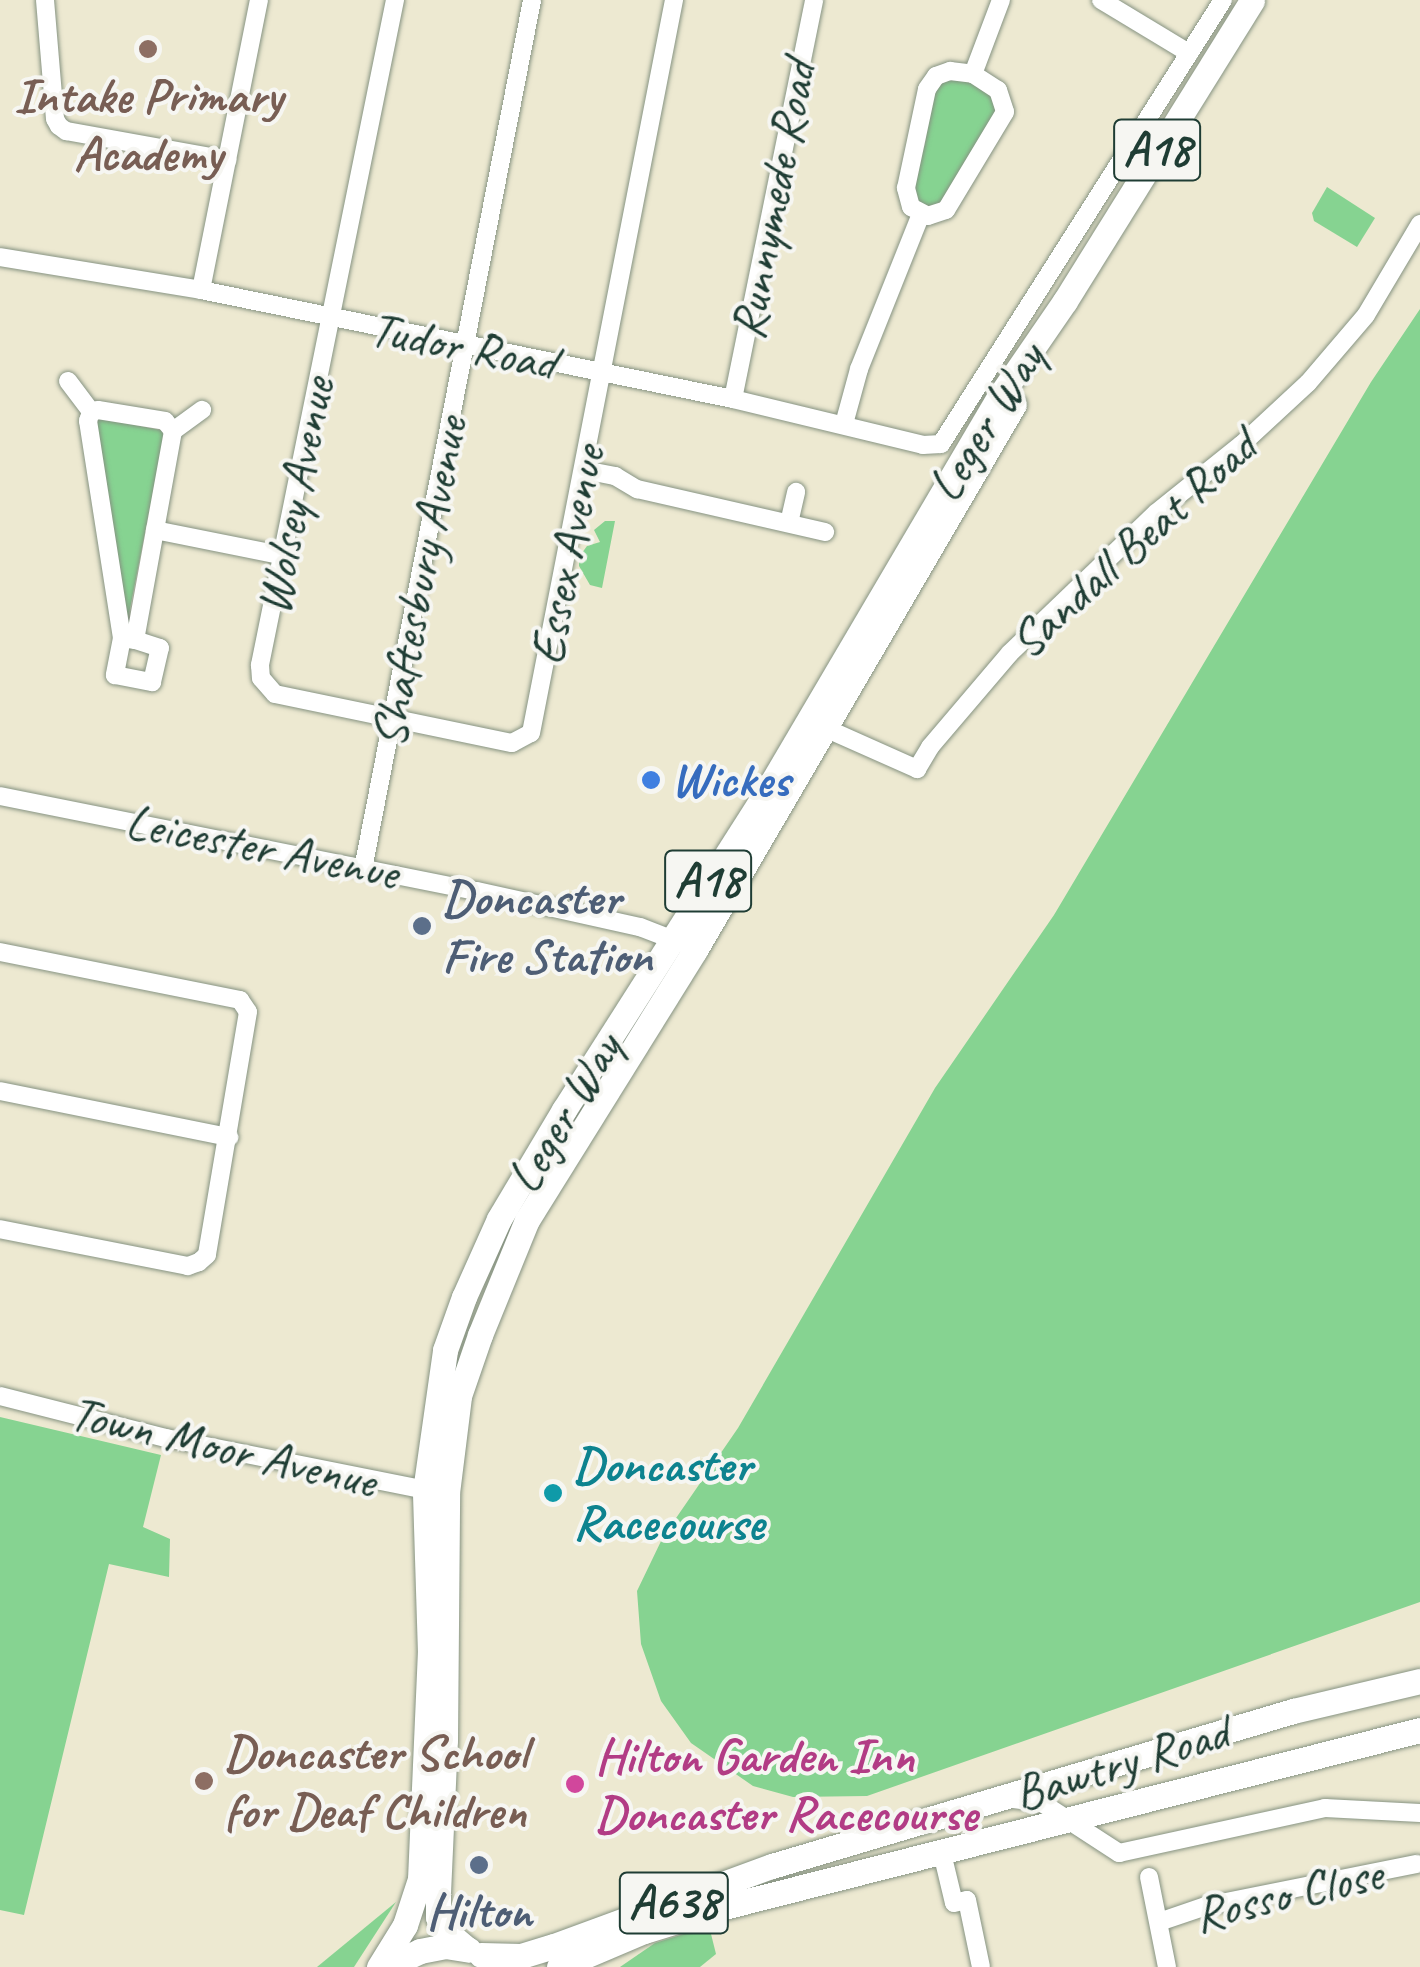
<!DOCTYPE html>
<html>
<head>
<meta charset="utf-8">
<style>
	body { margin:0 }
	#map { position:relative; width:1420px; height:1967px; overflow:hidden; background:#ede9d1; font-family:Caveat,sans-serif }
	div>[style] { position:absolute }
	.green>* { inset:0; background:#86d391 }
	.roads { filter:drop-shadow(0 0 2px #869382) drop-shadow(0 0 2px #869382) }
	.minor>* { height:18px; margin:-9px; padding:0 9px; transform-origin:9px; border-radius:9px; background:#fff }
	.highway>* { height:25px; margin:-12.5px; padding:0 12.5px; transform-origin:12.5px; border-radius:12.5px; background:#fff }
	.dots>* { width:28px; height:28px; translate:-50% -50%; box-sizing:border-box; border:5px solid #f6f6f2; border-radius:50% }
	span { translate:-50% -50%; white-space:nowrap; text-align:center; line-height:1.15; -webkit-text-stroke:8px #f6f6f2; paint-order:stroke }
	.shield-label span { padding:2px 8px; background:#f6f6f2; border:2px solid; border-radius:8px; -webkit-text-stroke-width:0 }
	.shield-label { font-size:48px; color:#1f3d34; font-weight:700 }
	.education-label { font-size:50px; color:#785e54; font-weight:700 }
	.left { translate:0 -50%; text-align:left }
	.street-label { font-size:50px; color:#1f3d34 }
	.shop-label { font-size:50px; color:#366cbe; font-weight:700 }
	.service-label { font-size:50px; color:#4e5e75; font-weight:700 }
	.culture-label { font-size:50px; color:#0d838f; font-weight:700 }
	.hotel-label { font-size:50px; color:#b23c85; font-weight:700 }
</style>
</head>
<body>
<div id="map">
	<div class="green">
		<i style="clip-path:polygon(945px 79px,967px 80px,994px 94px,999px 107px,940px 208px,921px 207px,911px 183px,925px 144px,930px 99px)"></i>
		<i style="clip-path:polygon(1327px 187px,1375px 218px,1357px 247px,1314px 221px,1312px 213px)"></i>
		<i style="clip-path:polygon(1420px 309px,1420px 1602px,867px 1796px,793px 1797px,753px 1786px,691px 1743px,661px 1701px,641px 1644px,637px 1591px,663px 1537px,738px 1428px,935px 1088px,1054px 915px,1371px 382px)"></i>
		<i style="clip-path:polygon(96px 417px,165px 431px,127px 624px,94px 422px)"></i>
		<i style="clip-path:polygon(605px 521px,615px 521px,602px 588px,590px 585px,579px 566px,579px 557px,587px 546px,600px 542px,594px 530px)"></i>
		<i style="clip-path:polygon(0 1417px,161px 1455px,143px 1527px,170px 1539px,169px 1577px,109px 1564px,24px 1915px,0 1910px)"></i>
		<i style="clip-path:polygon(396px 1902px,354px 1967px,317px 1967px)"></i>
		<i style="clip-path:polygon(709px 1926px,716px 1954px,700px 1967px,620px 1967px,655px 1943px)"></i>
	</div>
	<div class="roads">
		<div class="minor">
			<i style="left:45px;top:0;width:119px;rotate:85.2deg"></i>
			<i style="left:55px;top:119px;width:8px;rotate:60deg"></i>
			<i style="left:59px;top:126px;width:9px;rotate:36deg"></i>
			<i style="left:66px;top:131px;width:164px;rotate:10.2deg"></i>
			<i style="left:395px;top:0;width:679px;rotate:101.48deg"></i>
			<i style="left:260px;top:665px;width:13px;rotate:86deg"></i>
			<i style="left:261px;top:678px;width:21px;rotate:49deg"></i>
			<i style="left:275px;top:694px;width:242px;rotate:11.7deg"></i>
			<i style="left:512px;top:743px;width:21px;rotate:-28deg"></i>
			<i style="left:531px;top:733px;width:747px;rotate:-78.96deg"></i>
			<i style="left:1101px;top:0;width:103px;rotate:31.1deg"></i>
			<i style="left:950px;top:71px;width:23px;rotate:7deg"></i>
			<i style="left:973px;top:74px;width:30px;rotate:33deg"></i>
			<i style="left:998px;top:90px;width:23px;rotate:72deg"></i>
			<i style="left:1005px;top:112px;width:114px;rotate:121deg"></i>
			<i style="left:946px;top:210px;width:19px;rotate:162deg"></i>
			<i style="left:928px;top:216px;width:19px;rotate:-152deg"></i>
			<i style="left:911px;top:207px;width:20px;rotate:-105deg"></i>
			<i style="left:906px;top:188px;width:101px;rotate:-78deg"></i>
			<i style="left:927px;top:89px;width:16px;rotate:-55deg"></i>
			<i style="left:936px;top:76px;width:15px;rotate:-20deg"></i>
			<i style="left:973px;top:74px;width:79px;rotate:-69.3deg"></i>
			<i style="left:0;top:257px;width:204px;rotate:9.3deg"></i>
			<i style="left:201px;top:290px;width:543px;rotate:11.58deg"></i>
			<i style="left:733px;top:399px;width:195px;rotate:13.6deg"></i>
			<i style="left:923px;top:445px;width:18px;rotate:-3deg"></i>
			<i style="left:941px;top:444px;width:526px;rotate:-57.58deg"></i>
			<i style="left:201px;top:290px;width:296px;rotate:-78.7deg"></i>
			<i style="left:68px;top:381px;width:39px;rotate:53deg"></i>
			<i style="left:733px;top:399px;width:407px;rotate:-78.5deg"></i>
			<i style="left:98px;top:410px;width:68px;rotate:9.3deg"></i>
			<i style="left:165px;top:421px;width:13px;rotate:51deg"></i>
			<i style="left:173px;top:431px;width:212px;rotate:100.3deg"></i>
			<i style="left:135px;top:640px;width:13px;rotate:-171deg"></i>
			<i style="left:122px;top:638px;width:220px;rotate:-98.9deg"></i>
			<i style="left:88px;top:421px;width:9px;rotate:-72deg"></i>
			<i style="left:91px;top:412px;width:7px;rotate:-16deg"></i>
			<i style="left:844px;top:424px;width:57px;rotate:-74.7deg"></i>
			<i style="left:859px;top:369px;width:167px;rotate:-68.2deg"></i>
			<i style="left:173px;top:431px;width:36px;rotate:-36deg"></i>
			<i style="left:584px;top:470px;width:32px;rotate:11deg"></i>
			<i style="left:615px;top:476px;width:26px;rotate:31deg"></i>
			<i style="left:637px;top:489px;width:193px;rotate:12.9deg"></i>
			<i style="left:789px;top:523px;width:32px;rotate:-77deg"></i>
			<i style="left:155px;top:530px;width:133px;rotate:11.3deg"></i>
			<i style="left:122px;top:638px;width:38px;rotate:101deg"></i>
			<i style="left:115px;top:675px;width:38px;rotate:11deg"></i>
			<i style="left:152px;top:682px;width:35px;rotate:-77deg"></i>
			<i style="left:160px;top:648px;width:26px;rotate:-162deg"></i>
			<i style="left:816px;top:724px;width:111px;rotate:24deg"></i>
			<i style="left:917px;top:769px;width:26px;rotate:-59deg"></i>
			<i style="left:930px;top:747px;width:123px;rotate:-49.6deg"></i>
			<i style="left:1010px;top:653px;width:202px;rotate:-43.8deg"></i>
			<i style="left:1156px;top:513px;width:109px;rotate:-38.7deg"></i>
			<i style="left:1241px;top:445px;width:91px;rotate:-42.8deg"></i>
			<i style="left:1308px;top:383px;width:89px;rotate:-49.5deg"></i>
			<i style="left:1366px;top:315px;width:106px;rotate:-59.3deg"></i>
			<i style="left:0;top:796px;width:486px;rotate:11.3deg"></i>
			<i style="left:477px;top:891px;width:167px;rotate:12.5deg"></i>
			<i style="left:640px;top:927px;width:44px;rotate:21.3deg"></i>
			<i style="left:363px;top:869px;width:885px;rotate:-78.99deg"></i>
			<i style="left:0;top:952px;width:245px;rotate:11.3deg"></i>
			<i style="left:240px;top:1000px;width:14px;rotate:56deg"></i>
			<i style="left:248px;top:1012px;width:246px;rotate:99.6deg"></i>
			<i style="left:207px;top:1255px;width:11px;rotate:139deg"></i>
			<i style="left:199px;top:1262px;width:12px;rotate:160deg"></i>
			<i style="left:188px;top:1266px;width:192px;rotate:-168.9deg"></i>
			<i style="left:0;top:1091px;width:234px;rotate:11.4deg"></i>
			<i style="left:0;top:1396px;width:171px;rotate:14.2deg"></i>
			<i style="left:166px;top:1438px;width:276px;rotate:11.3deg"></i>
			<i style="left:1014px;top:1799px;width:28px;rotate:8deg"></i>
			<i style="left:1042px;top:1803px;width:92px;rotate:33deg"></i>
			<i style="left:1119px;top:1853px;width:211px;rotate:-12.3deg"></i>
			<i style="left:1325px;top:1808px;width:95px;rotate:3deg"></i>
			<i style="left:942px;top:1853px;width:51px;rotate:76.5deg"></i>
			<i style="left:954px;top:1903px;width:13px;rotate:-13deg"></i>
			<i style="left:967px;top:1900px;width:68px;rotate:78.2deg"></i>
			<i style="left:1149px;top:1877px;width:92px;rotate:78.7deg"></i>
			<i style="left:1159px;top:1922px;width:50px;rotate:-18.8deg"></i>
			<i style="left:1206px;top:1906px;width:215px;rotate:-11.3deg"></i>
		</div>
		<div class="highway">
			<i style="left:467px;top:1949px;width:30px;rotate:-140deg"></i>
			<i style="left:444px;top:1930px;width:14px;rotate:-115deg"></i>
			<i style="left:438px;top:1917px;width:24px;rotate:-90deg"></i>
			<i style="left:438px;top:1893px;width:153px;rotate:-87.4deg"></i>
			<i style="left:445px;top:1740px;width:247px;rotate:-89.5deg"></i>
			<i style="left:447px;top:1493px;width:98px;rotate:-82.9deg"></i>
			<i style="left:459px;top:1396px;width:65px;rotate:-71deg"></i>
			<i style="left:480px;top:1335px;width:124px;rotate:-67.8deg"></i>
			<i style="left:527px;top:1220px;width:318px;rotate:-58.1deg"></i>
			<i style="left:695px;top:950px;width:632px;rotate:-59.7deg"></i>
			<i style="left:481px;top:1955px;width:40px;rotate:1.4deg"></i>
			<i style="left:521px;top:1956px;width:34px;rotate:-17deg"></i>
			<i style="left:554px;top:1946px;width:232px;rotate:-20.2deg"></i>
			<i style="left:772px;top:1866px;width:544px;rotate:-16.57deg"></i>
			<i style="left:1293px;top:1711px;width:130px;rotate:-13.3deg"></i>
			<i style="left:379px;top:1967px;width:49px;rotate:-58.2deg"></i>
			<i style="left:405px;top:1925px;width:48px;rotate:-71.9deg"></i>
			<i style="left:420px;top:1879px;width:226px;rotate:-87.5deg"></i>
			<i style="left:430px;top:1653px;width:162px;rotate:-91.8deg"></i>
			<i style="left:425px;top:1491px;width:142px;rotate:-81.9deg"></i>
			<i style="left:445px;top:1350px;width:56px;rotate:-70.3deg"></i>
			<i style="left:464px;top:1297px;width:85px;rotate:-65.8deg"></i>
			<i style="left:499px;top:1219px;width:127px;rotate:-59.2deg"></i>
			<i style="left:564px;top:1110px;width:378px;rotate:-57.5deg"></i>
			<i style="left:767px;top:791px;width:457px;rotate:-59.5deg"></i>
			<i style="left:999px;top:397px;width:116px;rotate:-55.5deg"></i>
			<i style="left:1065px;top:301px;width:354px;rotate:-58.1deg"></i>
			<i style="left:386px;top:1967px;width:38px;rotate:-25deg"></i>
			<i style="left:420px;top:1951px;width:25px;rotate:-11deg"></i>
			<i style="left:445px;top:1946px;width:24px;rotate:9deg"></i>
			<i style="left:559px;top:1967px;width:92px;rotate:-23deg"></i>
			<i style="left:644px;top:1931px;width:75px;rotate:-17deg"></i>
			<i style="left:716px;top:1909px;width:726px;rotate:-14.27deg"></i>
		</div>
	</div>
	<div class="dots">
		<i style="left:148px;top:49px;background:#8d6e63"></i>
		<i style="left:651px;top:780px;background:#3f7fe0"></i>
		<i style="left:422px;top:926px;background:#5c6f8a"></i>
		<i style="left:553px;top:1493px;background:#0f9aa8"></i>
		<i style="left:204px;top:1781px;background:#8d6e63"></i>
		<i style="left:575px;top:1784px;background:#d1479c"></i>
		<i style="left:479px;top:1865px;background:#5c6f8a"></i>
	</div>
	<div class="shield-label">
		<span style="left:1157px;top:150px">A18</span>
		<span style="left:708px;top:881px">A18</span>
		<span style="left:674px;top:1903px">A638</span>
	</div>
	<div class="education-label">
		<span style="left:148px;top:124px">Intake Primary<br>Academy</span>
		<span class="left" style="left:224px;top:1781px">Doncaster School<br>for Deaf Children</span>
	</div>
	<div class="street-label">
		<span style="left:773px;top:200px;rotate:-79deg">Runnymede Road</span>
		<span style="left:463px;top:346px;rotate:11deg">Tudor Road</span>
		<span style="left:986px;top:422px;rotate:-58deg">Leger Way</span>
		<span style="left:295px;top:496px;rotate:-79deg">Wolsey Avenue</span>
		<span style="left:1133px;top:544px;rotate:-42deg">Sandall Beat Road</span>
		<span style="left:567px;top:555px;rotate:-79deg">Essex Avenue</span>
		<span style="left:419px;top:582px;rotate:-79deg">Shaftesbury Avenue</span>
		<span style="left:262px;top:847px;rotate:11deg">Leicester Avenue</span>
		<span style="left:564px;top:1113px;rotate:-59deg">Leger Way</span>
		<span style="left:223px;top:1447px;rotate:13deg">Town Moor Avenue</span>
		<span style="left:1121px;top:1763px;rotate:-17deg">Bawtry Road</span>
		<span style="left:1288px;top:1894px;rotate:-13deg">Rosso Close</span>
	</div>
	<div class="shop-label">
		<span class="left" style="left:671px;top:780px">Wickes</span>
	</div>
	<div class="service-label">
		<span class="left" style="left:442px;top:926px">Doncaster<br>Fire Station</span>
		<span style="left:479px;top:1911px">Hilton</span>
	</div>
	<div class="culture-label">
		<span class="left" style="left:573px;top:1493px">Doncaster<br>Racecourse</span>
	</div>
	<div class="hotel-label">
		<span class="left" style="left:595px;top:1784px">Hilton Garden Inn<br>Doncaster Racecourse</span>
	</div>
</div>
</body>
</html>
